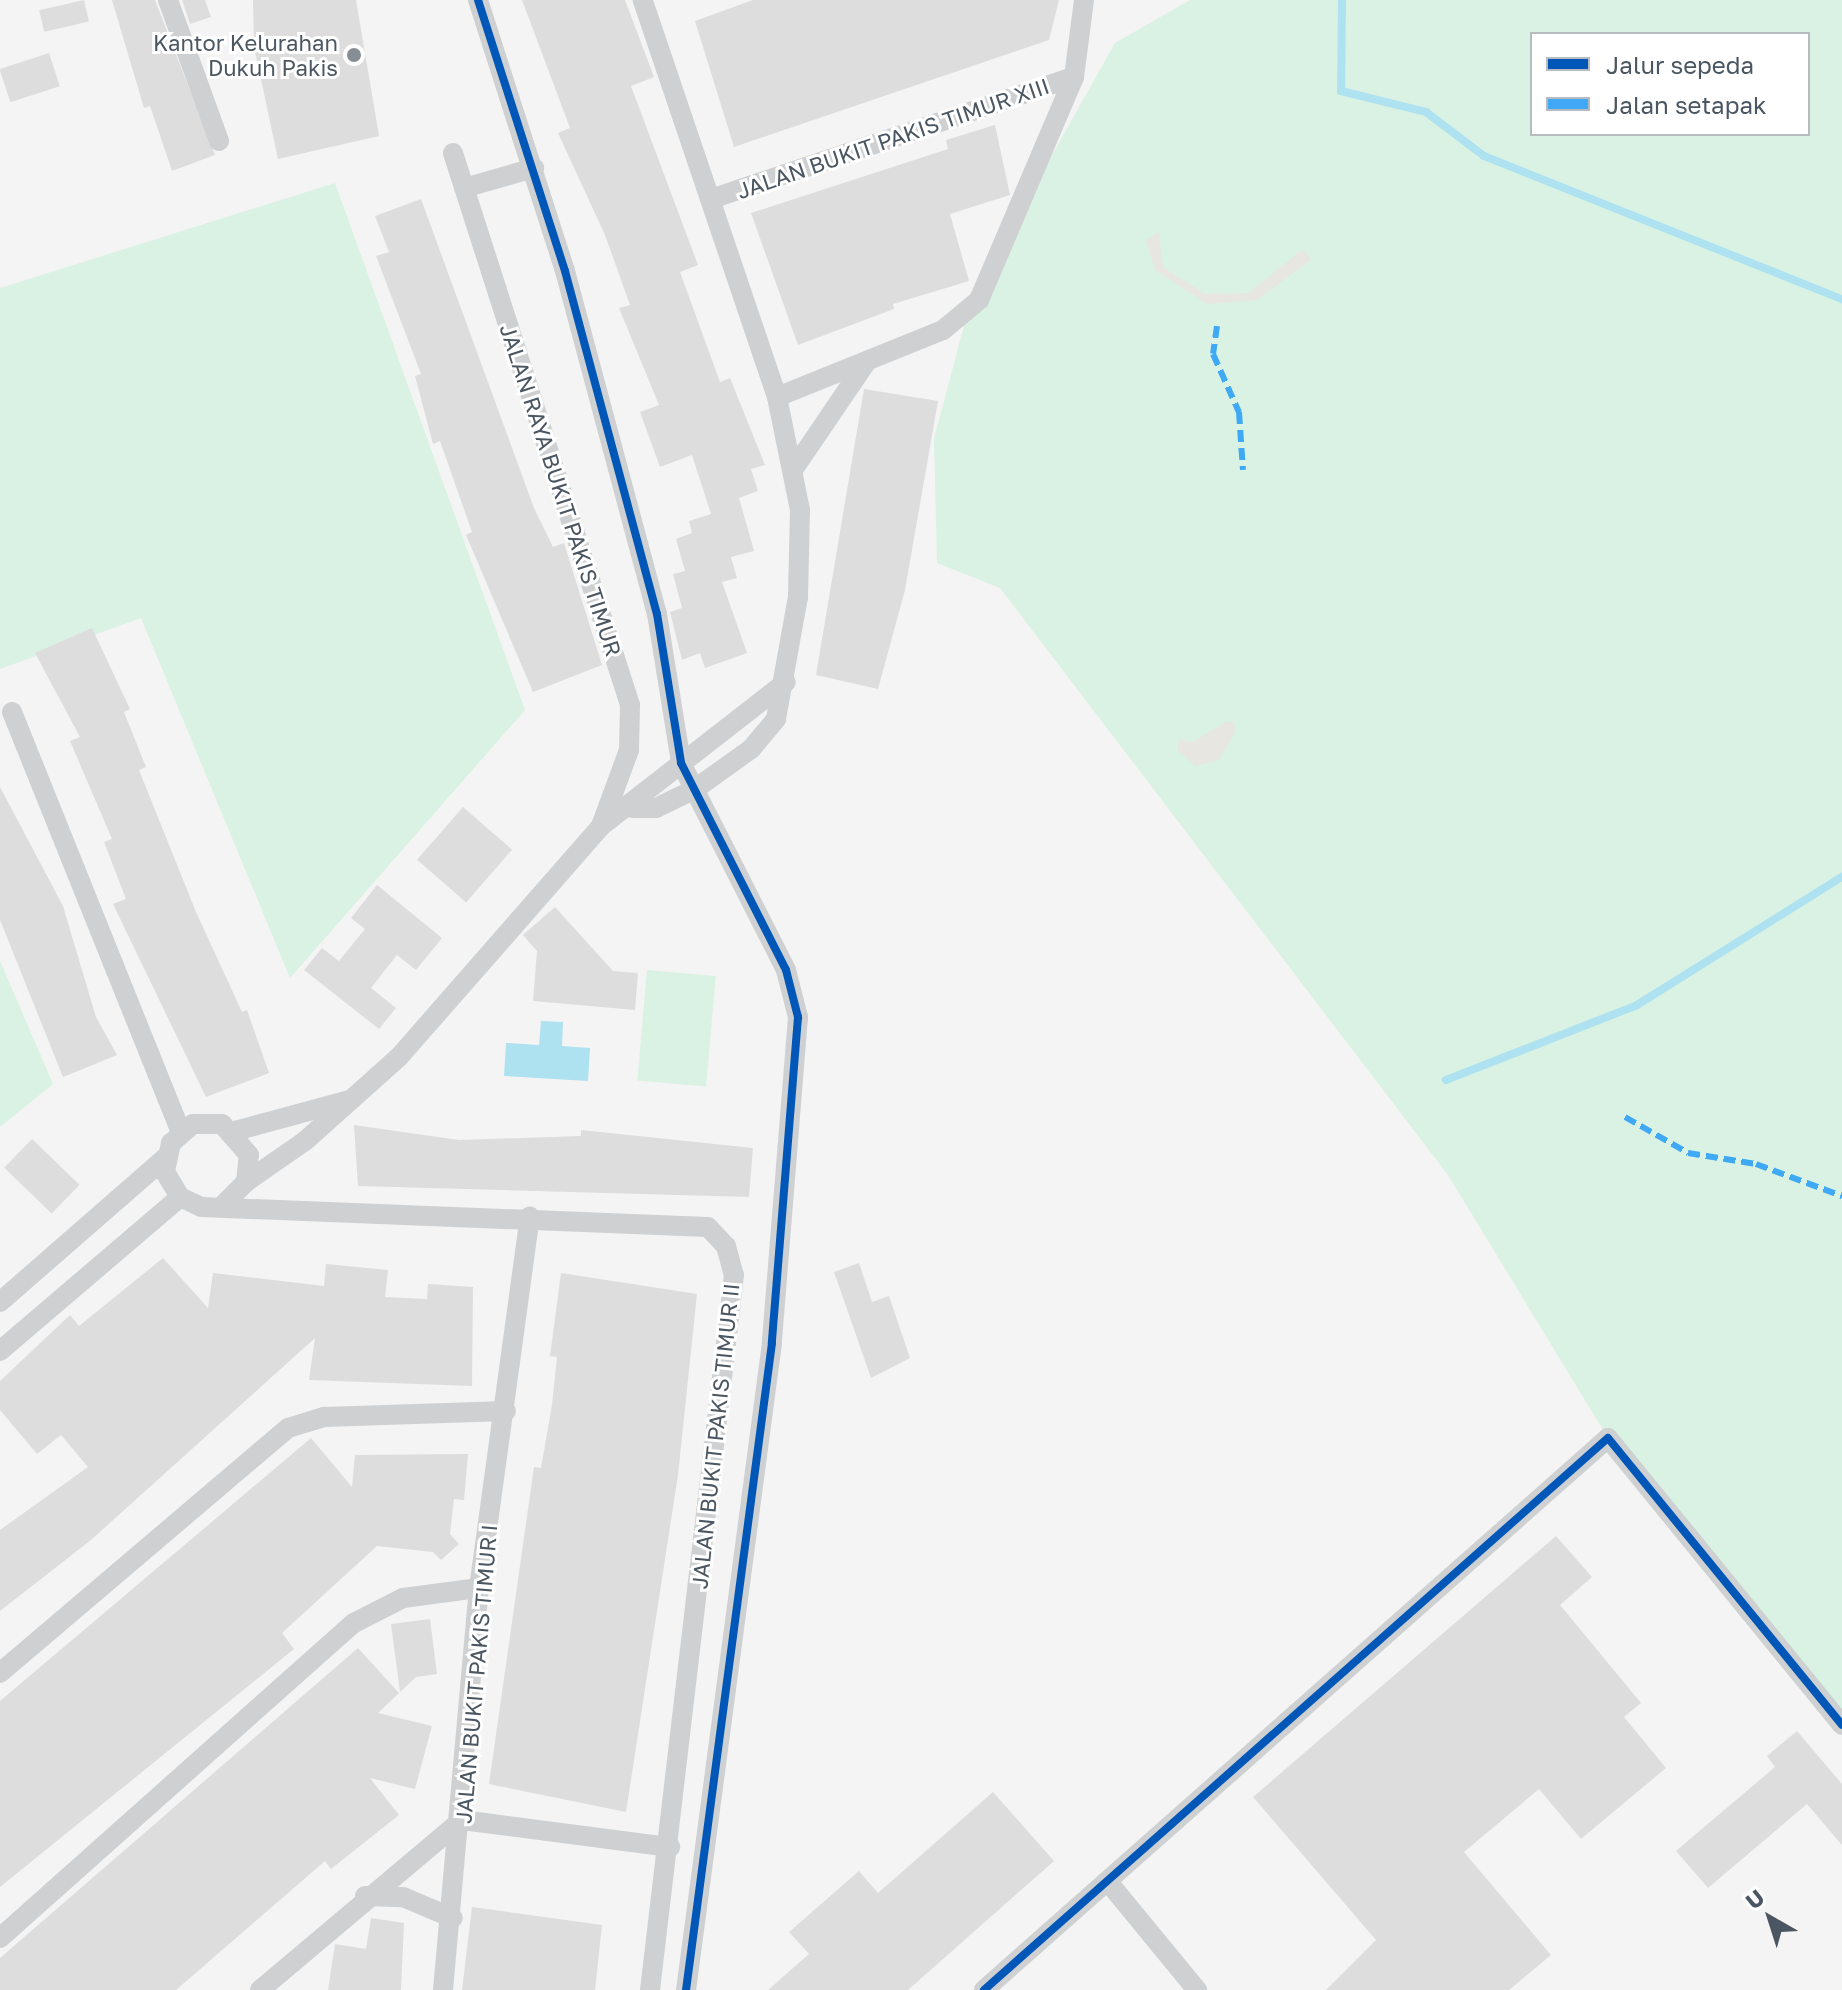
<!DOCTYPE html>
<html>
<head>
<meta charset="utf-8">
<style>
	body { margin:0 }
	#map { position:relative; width:1842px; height:1990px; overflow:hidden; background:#f4f4f4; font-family:"Golos Text",sans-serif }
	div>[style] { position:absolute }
	.green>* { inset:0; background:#d9f2e3; transform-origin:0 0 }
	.sand>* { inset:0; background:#e7e6e1 }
	.water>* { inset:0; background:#aee2f0 }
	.stream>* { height:8px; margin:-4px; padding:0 4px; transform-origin:4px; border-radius:4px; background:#aee2f0 }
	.building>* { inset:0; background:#ddddde; transform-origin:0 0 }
	.minor>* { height:20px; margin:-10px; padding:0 10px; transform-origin:10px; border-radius:10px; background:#ced0d2 }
	.quiet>* { height:6px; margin-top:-3px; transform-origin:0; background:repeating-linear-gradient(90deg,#3fa9f5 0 12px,transparent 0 18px) }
	.cycleway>* { height:8px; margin:-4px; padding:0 4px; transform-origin:4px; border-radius:4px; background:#0057b8 }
	.dots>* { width:22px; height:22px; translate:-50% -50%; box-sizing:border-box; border:4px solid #fff; border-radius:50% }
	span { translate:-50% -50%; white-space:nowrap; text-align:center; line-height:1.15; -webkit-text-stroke:6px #fff; paint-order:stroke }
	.poi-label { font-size:22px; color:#4a5661 }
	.right { translate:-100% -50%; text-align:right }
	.street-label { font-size:22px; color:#4a5661 }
	.legend { position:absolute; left:1530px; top:32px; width:280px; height:104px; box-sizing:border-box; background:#fff; border:2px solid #b7bbc0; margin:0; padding:10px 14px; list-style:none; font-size:24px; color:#4a5661 }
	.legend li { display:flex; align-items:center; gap:16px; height:40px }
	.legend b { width:40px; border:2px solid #b7bbc0 }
	.north { position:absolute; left:1730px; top:1878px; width:80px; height:80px; -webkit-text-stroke:6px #fff; paint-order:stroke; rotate:321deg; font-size:22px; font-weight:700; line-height:32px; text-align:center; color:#4a5661 }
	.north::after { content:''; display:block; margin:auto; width:28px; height:36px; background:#4a5661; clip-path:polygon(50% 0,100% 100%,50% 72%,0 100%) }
</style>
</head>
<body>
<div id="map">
	<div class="green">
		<i style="clip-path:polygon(evenodd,1190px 0,1842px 0,1842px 1725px,1608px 1438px,1448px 1175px,1000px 588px,937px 563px,934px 439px,971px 299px,1115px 43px,1190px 0,1532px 34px,1808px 34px,1808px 134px,1532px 134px,1532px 34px)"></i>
		<i style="clip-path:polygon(335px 183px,525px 710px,290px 978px,141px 618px,0 669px,0 288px)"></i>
		<i style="clip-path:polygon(0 961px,53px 1084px,0 1127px)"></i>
		<i style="left:647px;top:970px;width:69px;height:111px;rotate:5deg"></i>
	</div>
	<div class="sand">
		<i style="clip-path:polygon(1159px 232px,1163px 267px,1205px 294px,1248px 293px,1302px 250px,1312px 259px,1257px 300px,1207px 304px,1155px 270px,1146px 240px)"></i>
		<i style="clip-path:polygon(1226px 722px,1234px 722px,1235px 732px,1219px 760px,1196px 766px,1177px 750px,1179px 739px,1193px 742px)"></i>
	</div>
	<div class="water">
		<i style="clip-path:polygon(541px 1021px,563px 1022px,562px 1046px,590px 1048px,588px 1081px,504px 1076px,506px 1043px,539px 1045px)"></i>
	</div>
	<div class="stream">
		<i style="left:1342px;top:0;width:91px;rotate:90.6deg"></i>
		<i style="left:1341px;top:91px;width:88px;rotate:13.9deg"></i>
		<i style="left:1426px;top:112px;width:73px;rotate:37.2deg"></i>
		<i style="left:1484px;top:156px;width:386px;rotate:21.8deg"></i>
		<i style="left:1446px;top:1080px;width:205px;rotate:-21.4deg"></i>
		<i style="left:1637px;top:1005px;width:242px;rotate:-32deg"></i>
	</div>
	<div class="building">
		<i style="left:84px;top:0;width:22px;height:46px;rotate:77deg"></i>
		<i style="clip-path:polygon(112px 0,155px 0,215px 155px,172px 171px,150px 106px,144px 108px)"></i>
		<i style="clip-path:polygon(182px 0,205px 0,211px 17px,190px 24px)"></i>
		<i style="clip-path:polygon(253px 0,356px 0,379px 136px,278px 159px,254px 47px)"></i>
		<i style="clip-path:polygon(522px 0,625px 0,654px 77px,631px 86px,698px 265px,680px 272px,720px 382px,730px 378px,765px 465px,751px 469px,758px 491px,739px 498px,754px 551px,731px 557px,737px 578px,722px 582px,747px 653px,705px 668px,700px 653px,682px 660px,670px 612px,682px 608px,673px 574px,685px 571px,676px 539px,692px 533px,689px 521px,711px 514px,692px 455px,660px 467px,640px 412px,659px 405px,619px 308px,630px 305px,605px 235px,558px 133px,570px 128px)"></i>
		<i style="clip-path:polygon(753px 0,1059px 0,1049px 40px,734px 147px,695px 21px)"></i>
		<i style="left:49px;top:53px;width:35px;height:52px;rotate:72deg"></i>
		<i style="clip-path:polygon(995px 125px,1010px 195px,950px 214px,969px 281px,893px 304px,894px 309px,798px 345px,751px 213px,948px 149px,946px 140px)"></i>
		<i style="clip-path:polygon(421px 199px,534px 508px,553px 547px,564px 543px,602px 665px,533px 692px,466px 535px,472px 532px,440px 441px,433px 444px,415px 376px,421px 374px,376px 256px,389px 252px,375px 216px)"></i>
		<i style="clip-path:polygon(864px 389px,938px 401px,905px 590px,878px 689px,816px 675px)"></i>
		<i style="clip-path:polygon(92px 628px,130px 709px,124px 712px,146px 767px,139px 770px,196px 912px,242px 1012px,247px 1010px,269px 1073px,206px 1097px,113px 904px,126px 899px,104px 842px,112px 839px,70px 741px,80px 737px,35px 653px)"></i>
		<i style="clip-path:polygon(0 787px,63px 906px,96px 1017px,117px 1055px,63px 1077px,0 920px)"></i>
		<i style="left:463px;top:807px;width:65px;height:70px;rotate:41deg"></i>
		<i style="clip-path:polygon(377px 885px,442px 938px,416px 970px,397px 955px,371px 988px,396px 1008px,379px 1029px,304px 970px,322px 948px,339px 961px,365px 929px,351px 918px)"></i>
		<i style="clip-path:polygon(555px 907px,613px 971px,638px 973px,635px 1010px,533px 1001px,537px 951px,523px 935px)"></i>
		<i style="clip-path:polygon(354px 1125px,459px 1140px,581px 1136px,581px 1130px,753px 1148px,749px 1197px,358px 1186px)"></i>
		<i style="left:32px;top:1139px;width:66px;height:40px;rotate:44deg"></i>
		<i style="clip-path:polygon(163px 1258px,208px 1308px,213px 1273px,324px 1286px,326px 1264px,388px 1270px,385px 1297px,427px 1299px,428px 1284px,473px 1287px,472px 1386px,309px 1380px,315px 1338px,91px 1540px,0 1611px,0 1530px,88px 1467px,61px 1435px,37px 1454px,0 1410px,0 1381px,70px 1315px,79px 1326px)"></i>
		<i style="clip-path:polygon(859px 1263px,872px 1302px,889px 1296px,910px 1358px,871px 1378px,834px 1272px)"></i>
		<i style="clip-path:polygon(561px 1273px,697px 1294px,678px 1475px,626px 1812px,489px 1784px,534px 1467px,541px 1468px,552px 1405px,557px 1357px,550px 1356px)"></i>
		<i style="clip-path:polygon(311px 1438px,352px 1487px,355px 1455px,468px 1454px,464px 1500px,454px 1499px,450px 1534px,459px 1544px,441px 1560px,433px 1552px,377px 1546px,282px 1633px,294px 1649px,0 1887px,0 1701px)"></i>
		<i style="clip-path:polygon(1556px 1536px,1592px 1577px,1560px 1605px,1641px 1703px,1624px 1717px,1666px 1768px,1581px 1839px,1539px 1789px,1464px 1852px,1551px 1955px,1509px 1990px,1326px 1990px,1376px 1940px,1253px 1797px)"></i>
		<i style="clip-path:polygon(430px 1619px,437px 1674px,416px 1677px,400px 1692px,391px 1624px)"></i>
		<i style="clip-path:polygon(358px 1648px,399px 1693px,378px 1713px,432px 1726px,415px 1789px,370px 1778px,399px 1815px,331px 1869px,325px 1861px,176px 1990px,0 1990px,0 1958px)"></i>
		<i style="clip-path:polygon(1797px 1731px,1842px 1784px,1842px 1845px,1807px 1804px,1708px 1888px,1676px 1851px,1775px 1767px,1767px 1756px)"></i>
		<i style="clip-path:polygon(993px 1792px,1054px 1861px,908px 1990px,768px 1990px,809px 1954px,789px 1932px,859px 1871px,878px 1893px)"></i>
		<i style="clip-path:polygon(472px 1907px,602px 1925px,595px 1990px,462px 1990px)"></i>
		<i style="clip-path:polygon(371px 1918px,404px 1923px,401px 1990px,328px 1990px,335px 1944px,366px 1949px)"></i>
	</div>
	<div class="minor">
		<i style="left:168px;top:0;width:150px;rotate:70.1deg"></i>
		<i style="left:478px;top:0;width:285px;rotate:72.2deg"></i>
		<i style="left:565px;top:271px;width:355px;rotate:75deg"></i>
		<i style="left:657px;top:614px;width:151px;rotate:80.8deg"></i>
		<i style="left:681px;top:763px;width:232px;rotate:63.1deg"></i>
		<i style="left:786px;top:970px;width:49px;rotate:75.7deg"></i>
		<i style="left:798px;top:1017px;width:327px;rotate:94.6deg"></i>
		<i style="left:772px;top:1343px;width:653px;rotate:97.57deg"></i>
		<i style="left:453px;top:153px;width:580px;rotate:72.22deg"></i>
		<i style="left:630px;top:705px;width:45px;rotate:91.3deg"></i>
		<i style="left:629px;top:750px;width:81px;rotate:110.2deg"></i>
		<i style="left:464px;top:188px;width:73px;rotate:-15.9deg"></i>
		<i style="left:711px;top:199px;width:383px;rotate:-18.6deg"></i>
		<i style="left:777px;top:397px;width:179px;rotate:-22deg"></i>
		<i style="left:943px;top:330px;width:47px;rotate:-39.8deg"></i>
		<i style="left:979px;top:300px;width:242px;rotate:-66.9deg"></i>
		<i style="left:1074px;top:77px;width:78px;rotate:-82.6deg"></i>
		<i style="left:795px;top:467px;width:128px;rotate:-55.8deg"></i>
		<i style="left:12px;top:712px;width:453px;rotate:68.1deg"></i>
		<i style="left:632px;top:808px;width:24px"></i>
		<i style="left:656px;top:808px;width:43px;rotate:-26deg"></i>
		<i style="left:695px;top:789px;width:69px;rotate:-35.5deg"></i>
		<i style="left:751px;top:749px;width:39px;rotate:-50deg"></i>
		<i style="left:776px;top:719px;width:124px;rotate:-79.8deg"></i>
		<i style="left:798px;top:597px;width:87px;rotate:-88.7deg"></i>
		<i style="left:800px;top:510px;width:115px;rotate:-101.5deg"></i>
		<i style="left:777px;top:397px;width:419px;rotate:-108.7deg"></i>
		<i style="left:235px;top:1131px;width:118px;rotate:-15.2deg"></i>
		<i style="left:246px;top:1182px;width:72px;rotate:-34.8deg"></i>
		<i style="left:305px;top:1141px;width:126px;rotate:-41.8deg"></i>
		<i style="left:399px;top:1057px;width:307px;rotate:-48.8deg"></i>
		<i style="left:601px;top:826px;width:234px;rotate:-37.9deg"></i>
		<i style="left:224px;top:1204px;width:31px;rotate:-45deg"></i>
		<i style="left:246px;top:1182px;width:27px;rotate:-84deg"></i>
		<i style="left:249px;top:1155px;width:41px;rotate:-131.1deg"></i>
		<i style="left:222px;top:1124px;width:29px;rotate:180deg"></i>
		<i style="left:193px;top:1124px;width:29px;rotate:139deg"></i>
		<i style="left:171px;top:1143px;width:30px;rotate:102deg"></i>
		<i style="left:165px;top:1172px;width:29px;rotate:59deg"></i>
		<i style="left:180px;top:1197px;width:23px;rotate:25deg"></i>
		<i style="left:201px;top:1207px;width:507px;rotate:2.26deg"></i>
		<i style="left:708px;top:1227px;width:26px;rotate:47deg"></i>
		<i style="left:726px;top:1246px;width:30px;rotate:75deg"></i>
		<i style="left:734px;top:1275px;width:720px;rotate:96.7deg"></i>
		<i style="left:0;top:1302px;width:220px;rotate:-41.1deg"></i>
		<i style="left:0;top:1351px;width:237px;rotate:-40.5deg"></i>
		<i style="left:0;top:1673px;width:378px;rotate:-40.4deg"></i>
		<i style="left:288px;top:1428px;width:38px;rotate:-17deg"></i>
		<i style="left:324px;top:1417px;width:182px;rotate:-1.9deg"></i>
		<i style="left:1109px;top:1883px;width:139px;rotate:50.6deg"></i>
		<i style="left:365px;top:1896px;width:38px;rotate:2deg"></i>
		<i style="left:403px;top:1897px;width:54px;rotate:22.8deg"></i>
		<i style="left:0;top:1938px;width:474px;rotate:-41.7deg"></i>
		<i style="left:354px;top:1623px;width:55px;rotate:-27deg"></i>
		<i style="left:403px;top:1598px;width:77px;rotate:-7.5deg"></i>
		<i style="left:260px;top:1990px;width:264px;rotate:-40.1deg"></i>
		<i style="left:462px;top:1820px;width:210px;rotate:7.4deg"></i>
		<i style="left:443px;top:1990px;width:404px;rotate:-84.9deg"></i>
		<i style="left:479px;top:1588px;width:375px;rotate:-82.2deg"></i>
		<i style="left:984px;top:1990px;width:833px;rotate:-41.5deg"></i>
		<i style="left:1608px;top:1438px;width:370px;rotate:50.8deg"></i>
	</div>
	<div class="quiet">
		<i style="left:1217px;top:326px;width:28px;rotate:98deg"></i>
		<i style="left:1213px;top:354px;width:64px;rotate:65.9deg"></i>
		<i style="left:1239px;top:412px;width:58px;rotate:86.1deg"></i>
		<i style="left:1625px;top:1117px;width:73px;rotate:29.7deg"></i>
		<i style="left:1688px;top:1153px;width:69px;rotate:9.2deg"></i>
		<i style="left:1756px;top:1164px;width:92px;rotate:20.4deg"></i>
	</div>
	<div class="cycleway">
		<i style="left:478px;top:0;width:285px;rotate:72.2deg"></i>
		<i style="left:565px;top:271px;width:355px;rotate:75deg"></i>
		<i style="left:657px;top:614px;width:151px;rotate:80.8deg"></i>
		<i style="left:681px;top:763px;width:232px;rotate:63.1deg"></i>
		<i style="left:786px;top:970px;width:49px;rotate:75.7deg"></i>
		<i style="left:798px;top:1017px;width:327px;rotate:94.6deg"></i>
		<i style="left:772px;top:1343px;width:653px;rotate:97.57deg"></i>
		<i style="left:984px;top:1990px;width:833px;rotate:-41.5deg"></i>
		<i style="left:1608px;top:1438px;width:370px;rotate:50.8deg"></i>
	</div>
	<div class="dots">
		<i style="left:354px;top:55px;background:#868d94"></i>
	</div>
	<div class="poi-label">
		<span class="right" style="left:338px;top:55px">Kantor Kelurahan<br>Dukuh Pakis</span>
	</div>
	<div class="street-label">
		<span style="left:893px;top:138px;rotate:-19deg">JALAN BUKIT PAKIS TIMUR XIII</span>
		<span style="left:561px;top:490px;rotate:72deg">JALAN RAYA BUKIT PAKIS TIMUR</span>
		<span style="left:715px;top:1436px;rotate:-84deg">JALAN BUKIT PAKIS TIMUR II</span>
		<span style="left:476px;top:1674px;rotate:-85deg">JALAN BUKIT PAKIS TIMUR I</span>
	</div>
	<ul class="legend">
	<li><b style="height:10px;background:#0057b8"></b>Jalur sepeda</li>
	<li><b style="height:10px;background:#3fa9f5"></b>Jalan setapak</li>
	</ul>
	<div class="north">U</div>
</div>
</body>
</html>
